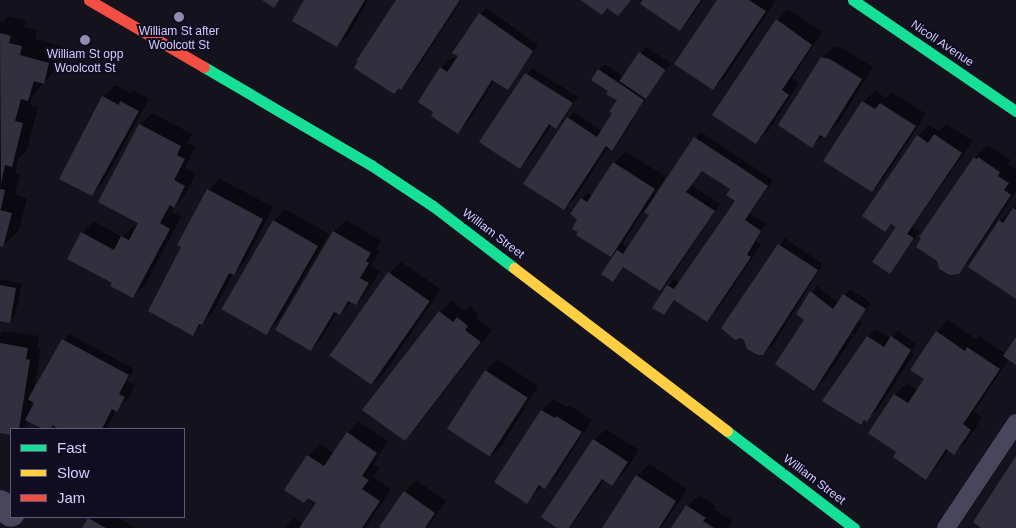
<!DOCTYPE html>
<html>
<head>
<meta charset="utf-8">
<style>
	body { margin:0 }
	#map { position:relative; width:1016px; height:528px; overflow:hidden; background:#14121d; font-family:Arial,sans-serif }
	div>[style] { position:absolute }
	.shadow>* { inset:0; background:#0007 }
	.building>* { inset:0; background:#322f3f; transform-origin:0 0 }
	.lane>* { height:18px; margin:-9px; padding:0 9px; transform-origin:9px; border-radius:9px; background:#47465d }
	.street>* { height:28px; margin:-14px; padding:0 14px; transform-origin:14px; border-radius:14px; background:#47465d }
	.fast>* { height:11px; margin:-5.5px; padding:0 5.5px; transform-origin:5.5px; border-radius:5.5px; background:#16e098 }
	.slow>* { height:11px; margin:-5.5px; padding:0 5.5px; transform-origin:5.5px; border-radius:5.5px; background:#ffcf43 }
	.jam>* { height:11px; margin:-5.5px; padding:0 5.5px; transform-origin:5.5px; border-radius:5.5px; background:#f24e42 }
	.dots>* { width:14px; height:14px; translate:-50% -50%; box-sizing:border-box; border:2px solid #110d21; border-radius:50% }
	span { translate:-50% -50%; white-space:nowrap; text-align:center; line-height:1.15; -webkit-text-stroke:4px #110d21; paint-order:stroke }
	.poi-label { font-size:12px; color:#d4cdff }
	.street-label { font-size:12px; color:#d4cdff }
	.legend { position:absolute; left:10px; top:428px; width:175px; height:90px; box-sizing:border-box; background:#110d21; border:1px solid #5f5a7a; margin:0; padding:6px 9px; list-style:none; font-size:15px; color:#d4cdff }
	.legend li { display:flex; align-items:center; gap:10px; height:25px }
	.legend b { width:25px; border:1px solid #5f5a7a }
</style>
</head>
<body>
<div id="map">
	<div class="shadow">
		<i style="clip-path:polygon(305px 0,368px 0,349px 34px,337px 46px)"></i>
		<i style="clip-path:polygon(397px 0,462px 0,412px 76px,401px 88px)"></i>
		<i style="clip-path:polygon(645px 0,703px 0,691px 18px,680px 29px)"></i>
		<i style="clip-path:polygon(718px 0,776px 0,725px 77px,713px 89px)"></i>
		<i style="clip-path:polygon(486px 8px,538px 45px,508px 88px,495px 80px,469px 120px,458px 132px,441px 68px,452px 57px,457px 59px,479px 17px)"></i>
		<i style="clip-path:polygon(788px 9px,822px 32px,792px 78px,799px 83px,768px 131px,756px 142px,777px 20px)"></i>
		<i style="clip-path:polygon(9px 16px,26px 20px,24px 27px,37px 30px,35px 39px,64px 47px,59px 66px,33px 95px,30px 105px,38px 107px,27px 150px,18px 159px,15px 173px,20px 175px,15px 195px,27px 198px,19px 230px,3px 246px,0 245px,0 22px,3px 23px)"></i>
		<i style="clip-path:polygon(834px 46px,842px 48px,873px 67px,837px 125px,812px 146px,822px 58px)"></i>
		<i style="clip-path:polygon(646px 47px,671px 63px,632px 118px,634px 119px,618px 143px,612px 149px,609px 146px,576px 197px,564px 208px,568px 118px,574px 112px,602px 131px,614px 113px,619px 100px,610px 91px,599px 70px,605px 64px,624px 77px)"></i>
		<i style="clip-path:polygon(532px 68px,578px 97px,562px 122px,556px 127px,552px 124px,531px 156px,520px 167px,522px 82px)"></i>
		<i style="clip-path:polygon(115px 85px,130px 93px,133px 90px,149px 99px,103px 183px,91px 194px,103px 97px)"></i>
		<i style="clip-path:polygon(875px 91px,886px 98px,892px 92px,926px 114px,883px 179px,872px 191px,863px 102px)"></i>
		<i style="clip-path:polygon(152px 113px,192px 134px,187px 143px,195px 147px,185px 168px,196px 174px,185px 195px,171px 211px,181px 217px,145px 285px,133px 296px,114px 282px,82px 233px,94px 221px,122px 237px,134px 225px,138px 227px,140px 223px,100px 201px,140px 125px)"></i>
		<i style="clip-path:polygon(946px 124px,973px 141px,912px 227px,919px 232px,890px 272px,897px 227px,892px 223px,885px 230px,918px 136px,929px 125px,939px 131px)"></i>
		<i style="clip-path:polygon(evenodd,701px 132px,773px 180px,750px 214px,766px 224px,756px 241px,761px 245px,718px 309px,707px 320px,675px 299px,664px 314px,654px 308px,674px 279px,680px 283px,737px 201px,732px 189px,703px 170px,691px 185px,720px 204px,671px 278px,660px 289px,624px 266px,613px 280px,603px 273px,620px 249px,611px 256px,585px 210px,582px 199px,588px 193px,594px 197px,614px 163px,626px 151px,666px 177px,654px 195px,656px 196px,701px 132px,644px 210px,652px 215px,629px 249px,622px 244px,644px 210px)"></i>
		<i style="clip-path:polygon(986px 146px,990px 146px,1011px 160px,1008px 164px,1016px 169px,1016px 191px,970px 260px,958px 272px,974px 158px)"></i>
		<i style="clip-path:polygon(220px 179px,273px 207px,245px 262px,233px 274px,213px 312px,193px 334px,183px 247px,208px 190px)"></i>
		<i style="clip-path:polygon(1016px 207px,1016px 298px,1000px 221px)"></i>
		<i style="clip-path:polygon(285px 209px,329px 234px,278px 321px,267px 333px,274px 221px)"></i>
		<i style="clip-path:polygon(346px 220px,381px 241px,376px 249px,380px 251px,371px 266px,380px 271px,367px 292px,356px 304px,352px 301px,340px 313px,337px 312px,322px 338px,311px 350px,334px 232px)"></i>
		<i style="clip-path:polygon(785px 238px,823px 264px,775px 342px,763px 354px,745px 339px,723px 328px)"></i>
		<i style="clip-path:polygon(401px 262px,441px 289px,384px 373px,372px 384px,389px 273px)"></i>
		<i style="clip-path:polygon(0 279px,22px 283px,15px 316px,9px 322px,0 320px)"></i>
		<i style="clip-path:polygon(817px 286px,838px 303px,850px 289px,871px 303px,859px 320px,862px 323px,854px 335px,815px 309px,813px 310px,853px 337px,826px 377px,814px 389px,810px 315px,797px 313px)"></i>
		<i style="clip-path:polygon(451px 301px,465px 311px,470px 306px,479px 314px,476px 318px,492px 330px,416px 428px,405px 439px,440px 312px)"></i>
		<i style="clip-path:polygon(948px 320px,976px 339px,979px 336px,1006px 354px,1016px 339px,1016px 363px,1009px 359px,974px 412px,982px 418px,966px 442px,954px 453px,949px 449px,937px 467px,926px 478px,898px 452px,870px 433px,895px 394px,907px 383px,918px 390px,926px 379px,937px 332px)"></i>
		<i style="clip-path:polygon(875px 329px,891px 339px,898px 331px,916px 344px,911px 352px,914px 354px,878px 409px,861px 424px,824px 401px,864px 340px)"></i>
		<i style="clip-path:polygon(evenodd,3px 331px,39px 336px,37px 348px,41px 348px,34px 389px,50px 360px,69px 334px,134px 369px,127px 381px,135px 385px,128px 399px,116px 410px,107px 429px,59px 429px,55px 425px,51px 429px,46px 429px,29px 421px,22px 429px,11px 429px,11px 433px,0 432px,0 334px,3px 331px,33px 400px,36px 402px,31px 410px,33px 400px)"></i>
		<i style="clip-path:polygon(497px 359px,538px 386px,502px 445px,491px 456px,486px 371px)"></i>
		<i style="clip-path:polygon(553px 399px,567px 407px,569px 405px,592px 420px,556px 476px,545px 488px,542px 486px,527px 502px,496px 482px,542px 410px)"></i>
		<i style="clip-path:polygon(359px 422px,388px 441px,373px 464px,379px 468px,373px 477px,391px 489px,365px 528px,285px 528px,294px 518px,303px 524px,318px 502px,308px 456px,320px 444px,334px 454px,347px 433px)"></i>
		<i style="clip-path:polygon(606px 429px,639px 450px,624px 472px,612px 484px,605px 479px,570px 528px,560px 528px,594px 440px)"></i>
		<i style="clip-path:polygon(649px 464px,687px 489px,661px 528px,603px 528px,637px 476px)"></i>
		<i style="clip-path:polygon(416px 480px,446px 501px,427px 528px,383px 528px,405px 492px)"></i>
		<i style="clip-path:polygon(699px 495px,716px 506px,714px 509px,733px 521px,728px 528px,673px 528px,687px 506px)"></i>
		<i style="clip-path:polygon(91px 517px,117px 517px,136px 528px,84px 528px)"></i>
	</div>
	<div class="building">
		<i style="clip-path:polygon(262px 0,279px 0,274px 8px)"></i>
		<i style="clip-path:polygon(304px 0,365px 0,337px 47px,292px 21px)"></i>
		<i style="clip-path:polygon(396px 0,460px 0,401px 90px,399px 88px,394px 94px,354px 68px,358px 61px,356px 61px)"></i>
		<i style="clip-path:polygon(580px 0,631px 0,618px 16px,607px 8px,602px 15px)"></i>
		<i style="clip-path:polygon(643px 0,701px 0,680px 31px,640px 4px)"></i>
		<i style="clip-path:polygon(717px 0,749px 0,766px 11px,713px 90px,674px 64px)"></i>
		<i style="clip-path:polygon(479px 13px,533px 51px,508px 90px,492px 80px,458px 134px,431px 116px,433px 112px,418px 102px,440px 67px,447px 72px,458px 56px,452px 53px)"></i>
		<i style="clip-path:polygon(776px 19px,812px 45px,782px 90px,789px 95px,756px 144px,712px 115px)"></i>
		<i style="clip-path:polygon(0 33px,11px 36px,9px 43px,22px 46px,20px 55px,49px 63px,44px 84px,34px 81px,28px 101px,21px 99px,15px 121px,23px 123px,12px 167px,5px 165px,1px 184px)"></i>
		<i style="left:639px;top:52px;width:32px;height:35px;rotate:34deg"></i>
		<i style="clip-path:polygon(821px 57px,830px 59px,862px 79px,825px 138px,820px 135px,812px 148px,778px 125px)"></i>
		<i style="clip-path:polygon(598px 69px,644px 100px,612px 151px,606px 146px,564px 210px,523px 184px,567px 117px,597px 137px,612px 113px,609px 112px,617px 100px,606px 94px,608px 91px,591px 80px)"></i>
		<i style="clip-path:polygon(525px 73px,573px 103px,556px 129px,549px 124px,520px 169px,479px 142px)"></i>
		<i style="clip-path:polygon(102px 96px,119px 105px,120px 101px,139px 111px,92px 196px,59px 179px)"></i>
		<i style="clip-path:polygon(862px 101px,875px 109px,880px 103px,916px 126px,872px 192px,823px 161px)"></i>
		<i style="clip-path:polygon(139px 124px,181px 146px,177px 155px,185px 159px,174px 180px,185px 186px,174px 208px,170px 205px,160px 223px,170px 229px,133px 298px,110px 286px,112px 283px,67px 259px,81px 232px,114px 250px,121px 236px,129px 240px,138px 223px,98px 202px)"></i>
		<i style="clip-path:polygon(934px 134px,962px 153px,907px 234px,914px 238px,890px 274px,872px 262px,896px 227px,891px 224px,885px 232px,862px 216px,917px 135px,928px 143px)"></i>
		<i style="clip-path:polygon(694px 137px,743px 169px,737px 178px,743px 169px,768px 186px,745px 220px,761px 231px,747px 255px,751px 257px,707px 322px,674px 300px,664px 315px,652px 308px,667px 285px,674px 289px,735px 201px,726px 195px,730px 189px,702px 171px,686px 192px,715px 211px,660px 291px,623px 267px,613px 282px,601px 274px,617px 250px,623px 254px,649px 215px,644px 212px)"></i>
		<i style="clip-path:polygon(974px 157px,977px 159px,978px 157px,1000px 172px,998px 176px,1009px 183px,1004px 190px,1011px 195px,959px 274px,950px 275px,939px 269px,937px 261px,916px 247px,921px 238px,919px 237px)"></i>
		<i style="clip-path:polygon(613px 162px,655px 189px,611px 257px,576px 235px,578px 232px,572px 229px,577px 219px,570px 214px,581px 198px,587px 202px)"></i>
		<i style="clip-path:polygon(0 189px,5px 190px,1px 209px,0 209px)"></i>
		<i style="clip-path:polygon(207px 189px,263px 219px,234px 275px,229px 273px,202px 325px,199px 324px,193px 336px,148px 311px,181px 247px,177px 245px)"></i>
		<i style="clip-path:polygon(1013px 208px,1016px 210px,1016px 299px,968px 267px,999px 220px,1003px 223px)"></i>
		<i style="clip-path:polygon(0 210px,12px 213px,3px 247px,0 246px)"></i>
		<i style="left:273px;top:220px;width:52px;height:103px;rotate:30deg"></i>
		<i style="clip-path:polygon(333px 231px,371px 253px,366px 261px,369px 263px,360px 278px,369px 283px,356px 305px,348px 301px,340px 315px,334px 312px,311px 351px,275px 330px)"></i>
		<i style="clip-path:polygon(778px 244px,818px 270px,763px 355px,758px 355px,747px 349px,744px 340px,741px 338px,735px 340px,721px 328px)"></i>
		<i style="left:388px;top:272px;width:51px;height:102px;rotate:35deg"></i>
		<i style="clip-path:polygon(0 285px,16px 288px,10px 323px,0 321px)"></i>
		<i style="clip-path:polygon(810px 291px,833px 309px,843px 294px,866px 309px,814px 391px,775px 364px,804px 320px,796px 314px)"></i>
		<i style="clip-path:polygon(439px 311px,453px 322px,457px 317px,468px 326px,465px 330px,481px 342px,405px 441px,362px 410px)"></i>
		<i style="clip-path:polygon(936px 331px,965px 351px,967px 347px,1000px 369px,963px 424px,971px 430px,954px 455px,946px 449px,926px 480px,893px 457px,896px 452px,868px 433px,894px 394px,908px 403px,924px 379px,910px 370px)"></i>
		<i style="clip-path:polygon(867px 336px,884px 347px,891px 336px,911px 350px,867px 422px,864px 420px,861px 425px,822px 401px)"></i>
		<i style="clip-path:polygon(1016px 337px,1016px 365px,1003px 356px)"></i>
		<i style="clip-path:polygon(62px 339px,129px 375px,119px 394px,125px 397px,117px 412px,112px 409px,102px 429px,58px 429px,53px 425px,51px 429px,43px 429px,25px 420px,34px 403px,28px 399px)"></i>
		<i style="clip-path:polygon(0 343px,28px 348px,26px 359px,30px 360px,19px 429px,11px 429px,11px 435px,0 433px)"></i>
		<i style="left:485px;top:370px;width:51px;height:70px;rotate:33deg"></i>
		<i style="clip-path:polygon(541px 410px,555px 418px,556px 416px,582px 432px,545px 489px,539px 485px,527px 504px,494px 482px)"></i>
		<i style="clip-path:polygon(347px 432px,377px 453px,362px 476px,369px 480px,362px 489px,380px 501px,362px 528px,299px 528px,316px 503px,308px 498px,304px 503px,284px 490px,307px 455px,324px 466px)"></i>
		<i style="clip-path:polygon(593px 439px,628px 462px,612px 486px,602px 479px,569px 528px,557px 528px,541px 517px)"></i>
		<i style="clip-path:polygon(1016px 456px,1016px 528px,981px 528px,973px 522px)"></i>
		<i style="clip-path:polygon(636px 475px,676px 501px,659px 528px,602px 528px)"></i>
		<i style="clip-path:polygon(404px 491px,435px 513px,425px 528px,381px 528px,379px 527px)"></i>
		<i style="clip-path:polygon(686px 505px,706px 518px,703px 521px,714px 528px,671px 528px)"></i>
		<i style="clip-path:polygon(88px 518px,106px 528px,82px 528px)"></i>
	</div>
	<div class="lane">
		<i style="left:946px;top:528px;width:126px;rotate:-56.3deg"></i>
	</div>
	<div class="street">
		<i style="left:0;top:504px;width:14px;rotate:39deg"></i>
	</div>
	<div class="fast">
		<i style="left:853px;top:0;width:197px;rotate:34.3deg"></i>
		<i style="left:204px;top:67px;width:194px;rotate:30.4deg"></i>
		<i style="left:371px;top:165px;width:74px;rotate:33.5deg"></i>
		<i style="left:433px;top:206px;width:102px;rotate:37.4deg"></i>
		<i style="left:727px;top:431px;width:160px;rotate:37.4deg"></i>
	</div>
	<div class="slow">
		<i style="left:514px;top:268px;width:268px;rotate:37.4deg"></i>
	</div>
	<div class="jam">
		<i style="left:89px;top:0;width:133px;rotate:30.2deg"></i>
	</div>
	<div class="dots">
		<i style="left:179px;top:17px;background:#918cb0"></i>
		<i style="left:85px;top:40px;background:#918cb0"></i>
	</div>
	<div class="poi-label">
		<span style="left:179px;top:39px">William St after<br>Woolcott St</span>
		<span style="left:85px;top:62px">William St opp<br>Woolcott St</span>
	</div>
	<div class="street-label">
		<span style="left:942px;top:44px;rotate:34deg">Nicoll Avenue</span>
		<span style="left:493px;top:234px;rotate:37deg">William Street</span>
		<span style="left:814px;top:480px;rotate:37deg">William Street</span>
	</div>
	<ul class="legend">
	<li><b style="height:6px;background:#16e098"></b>Fast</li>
	<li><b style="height:6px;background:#ffcf43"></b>Slow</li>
	<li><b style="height:6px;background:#f24e42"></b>Jam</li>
	</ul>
</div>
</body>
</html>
